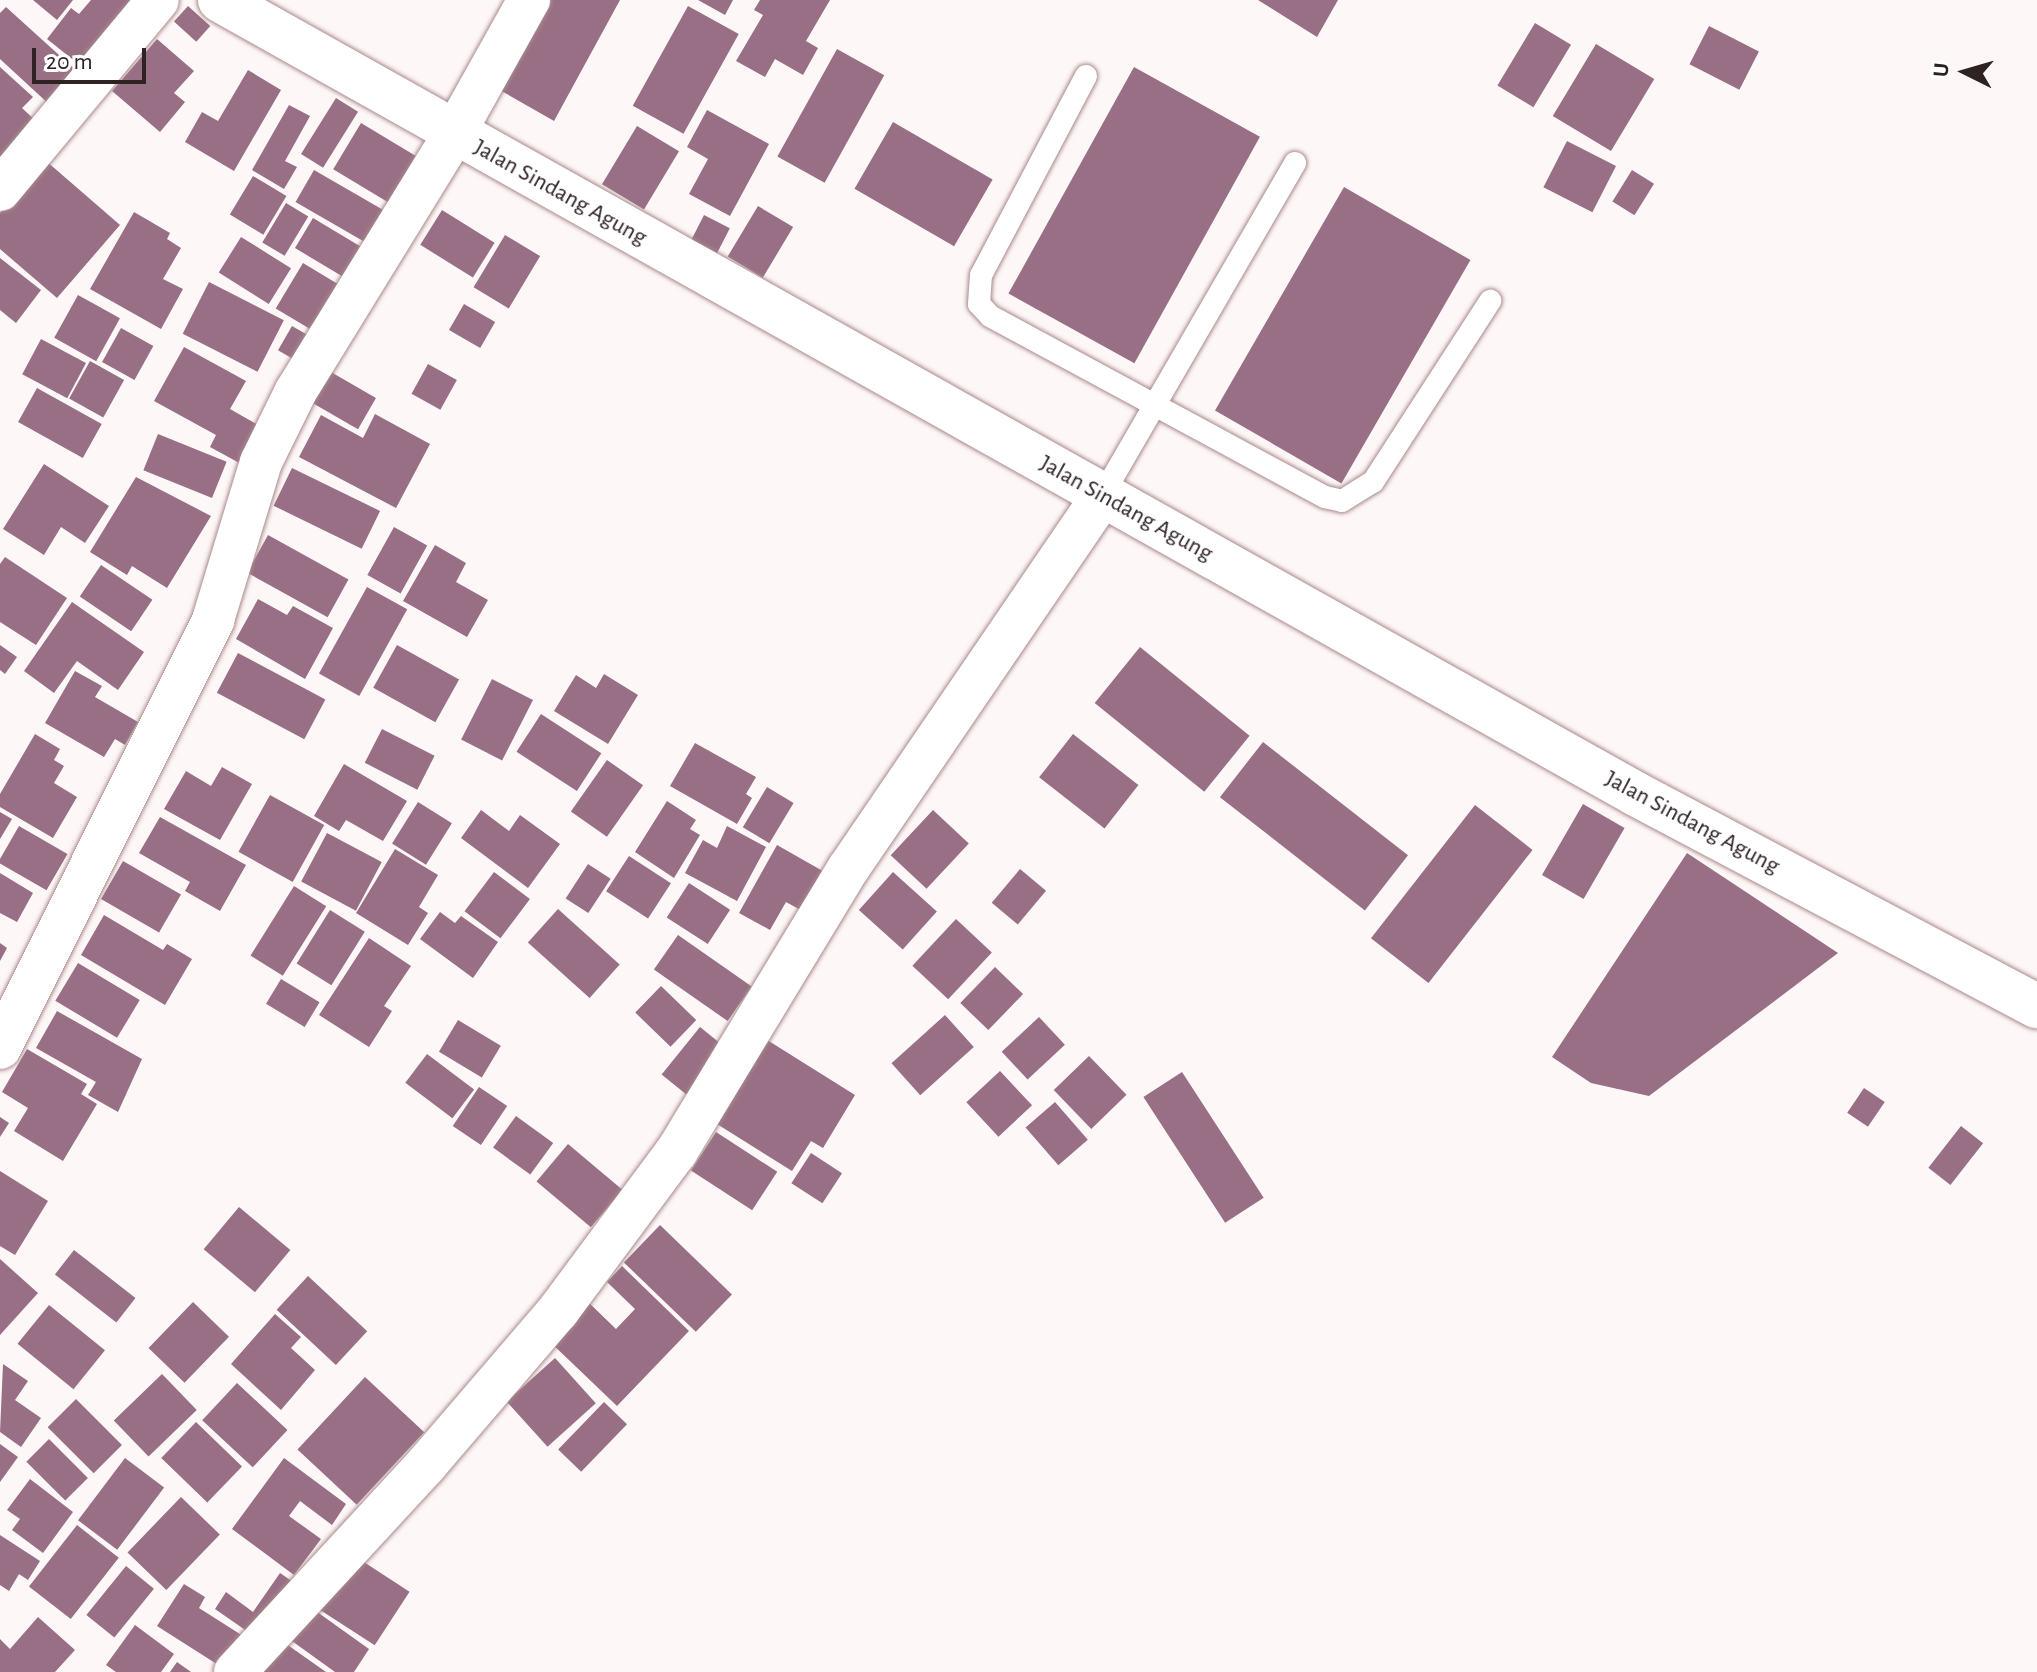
<!DOCTYPE html>
<html>
<head>
<meta charset="utf-8">
<style>
	body { margin:0 }
	#map { position:relative; width:2037px; height:1672px; overflow:hidden; background:#fef7f7; font-family:"Alegreya Sans",sans-serif }
	div>[style] { position:absolute }
	.building>* { inset:0; background:#986f84; transform-origin:0 0 }
	.roads { filter:drop-shadow(0 0 2px #a8898b) drop-shadow(0 0 2px #a8898b) }
	.lane>* { height:22px; margin:-11px; padding:0 11px; transform-origin:11px; border-radius:11px; background:#fff }
	.street>* { height:42px; margin:-21px; padding:0 21px; transform-origin:21px; border-radius:21px; background:#fff }
	.secondary>* { height:44px; margin:-22px; padding:0 22px; transform-origin:22px; border-radius:22px; background:#fff }
	span { translate:-50% -50%; white-space:nowrap; text-align:center; line-height:1.15; -webkit-text-stroke:6px #fff; paint-order:stroke }
	.street-label { font-size:24px; color:#2e2223 }
	.north { position:absolute; left:1925px; top:32px; width:80px; height:80px; -webkit-text-stroke:6px #fff; paint-order:stroke; rotate:275deg; font-size:22px; font-weight:700; line-height:32px; text-align:center; color:#2e2223 }
	.north::after { content:''; display:block; margin:auto; width:28px; height:36px; background:#2e2223; clip-path:polygon(50% 0,100% 100%,50% 72%,0 100%) }
	.scale { position:absolute; left:32px; top:48px; width:114px; height:36px; box-sizing:border-box; border:4px solid #2e2223; border-top:0; padding-left:10px; font-size:24px; line-height:28px; white-space:nowrap; color:#2e2223; -webkit-text-stroke:6px #fff; paint-order:stroke }
</style>
</head>
<body>
<div id="map">
	<div class="building">
		<i style="clip-path:polygon(33px 0,73px 0,57px 20px)"></i>
		<i style="clip-path:polygon(91px 0,135px 0,86px 70px,47px 39px,71px 8px,79px 14px)"></i>
		<i style="clip-path:polygon(547px 0,620px 0,554px 121px,498px 89px)"></i>
		<i style="clip-path:polygon(698px 0,733px 0,725px 15px)"></i>
		<i style="clip-path:polygon(760px 0,830px 0,806px 41px,818px 48px,803px 75px,775px 59px,765px 77px,736px 61px,763px 15px,754px 10px)"></i>
		<i style="clip-path:polygon(1258px 0,1338px 0,1317px 37px)"></i>
		<i style="left:188px;top:6px;width:30px;height:21px;rotate:42deg"></i>
		<i style="left:688px;top:6px;width:58px;height:114px;rotate:29deg"></i>
		<i style="clip-path:polygon(6px 7px,80px 74px,51px 106px,0 59px,0 13px)"></i>
		<i style="left:1535px;top:23px;width:42px;height:73px;rotate:31deg"></i>
		<i style="left:1709px;top:26px;width:56px;height:43px;rotate:27deg"></i>
		<i style="clip-path:polygon(157px 39px,194px 71px,174px 93px,185px 102px,160px 132px,112px 91px)"></i>
		<i style="left:1596px;top:44px;width:68px;height:84px;rotate:31deg"></i>
		<i style="left:837px;top:49px;width:54px;height:123px;rotate:29deg"></i>
		<i style="clip-path:polygon(0 67px,33px 97px,22px 108px,38px 123px,0 164px)"></i>
		<i style="left:1134px;top:67px;width:144px;height:259px;rotate:29deg"></i>
		<i style="clip-path:polygon(248px 70px,281px 90px,234px 171px,185px 142px,202px 112px,218px 121px)"></i>
		<i style="left:336px;top:98px;width:26px;height:66px;rotate:32deg"></i>
		<i style="clip-path:polygon(289px 105px,310px 116px,285px 161px,297px 167px,284px 189px,252px 170px)"></i>
		<i style="clip-path:polygon(707px 110px,769px 144px,730px 216px,689px 194px,708px 159px,687px 147px)"></i>
		<i style="left:893px;top:122px;width:115px;height:77px;rotate:30deg"></i>
		<i style="left:361px;top:123px;width:64px;height:54px;rotate:31deg"></i>
		<i style="left:637px;top:126px;width:49px;height:68px;rotate:31deg"></i>
		<i style="left:1567px;top:141px;width:55px;height:52px;rotate:27deg"></i>
		<i style="clip-path:polygon(45px 160px,120px 225px,57px 298px,0 249px,0 213px)"></i>
		<i style="left:314px;top:170px;width:85px;height:37px;rotate:30deg"></i>
		<i style="left:1632px;top:170px;width:26px;height:37px;rotate:32deg"></i>
		<i style="left:253px;top:176px;width:39px;height:45px;rotate:31deg"></i>
		<i style="left:1344px;top:187px;width:146px;height:258px;rotate:30deg"></i>
		<i style="left:286px;top:203px;width:26px;height:46px;rotate:31deg"></i>
		<i style="left:758px;top:206px;width:41px;height:59px;rotate:31deg"></i>
		<i style="left:442px;top:210px;width:62px;height:41px;rotate:32deg"></i>
		<i style="clip-path:polygon(134px 212px,170px 233px,167px 239px,181px 248px,163px 279px,183px 289px,161px 329px,90px 289px)"></i>
		<i style="left:704px;top:215px;width:29px;height:28px;rotate:27deg"></i>
		<i style="left:313px;top:218px;width:55px;height:35px;rotate:31deg"></i>
		<i style="left:505px;top:235px;width:41px;height:61px;rotate:31deg"></i>
		<i style="left:241px;top:237px;width:59px;height:42px;rotate:32deg"></i>
		<i style="clip-path:polygon(0 258px,41px 290px,16px 323px,0 310px)"></i>
		<i style="left:303px;top:263px;width:43px;height:53px;rotate:31deg"></i>
		<i style="left:209px;top:282px;width:84px;height:58px;rotate:27deg"></i>
		<i style="left:78px;top:295px;width:48px;height:49px;rotate:29deg"></i>
		<i style="left:464px;top:304px;width:36px;height:30px;rotate:30deg"></i>
		<i style="left:292px;top:326px;width:24px;height:28px;rotate:30deg"></i>
		<i style="left:121px;top:328px;width:37px;height:39px;rotate:29deg"></i>
		<i style="left:41px;top:339px;width:51px;height:40px;rotate:28deg"></i>
		<i style="clip-path:polygon(184px 347px,246px 381px,230px 409px,262px 427px,243px 465px,210px 447px,216px 435px,154px 401px)"></i>
		<i style="left:90px;top:361px;width:39px;height:43px;rotate:29deg"></i>
		<i style="left:428px;top:364px;width:33px;height:34px;rotate:29deg"></i>
		<i style="left:324px;top:368px;width:60px;height:36px;rotate:30deg"></i>
		<i style="left:37px;top:388px;width:74px;height:39px;rotate:29deg"></i>
		<i style="clip-path:polygon(375px 414px,430px 444px,396px 508px,299px 457px,321px 415px,363px 438px)"></i>
		<i style="left:158px;top:434px;width:74px;height:39px;rotate:22deg"></i>
		<i style="clip-path:polygon(44px 464px,109px 506px,85px 543px,61px 527px,44px 555px,3px 529px)"></i>
		<i style="left:292px;top:468px;width:98px;height:42px;rotate:26deg"></i>
		<i style="clip-path:polygon(136px 477px,211px 516px,167px 588px,132px 566px,127px 575px,90px 552px)"></i>
		<i style="left:394px;top:527px;width:38px;height:55px;rotate:29deg"></i>
		<i style="left:268px;top:535px;width:92px;height:43px;rotate:29deg"></i>
		<i style="clip-path:polygon(435px 545px,466px 563px,456px 582px,488px 600px,467px 637px,403px 601px)"></i>
		<i style="clip-path:polygon(5px 557px,67px 598px,36px 645px,0 622px,0 564px)"></i>
		<i style="left:101px;top:565px;width:62px;height:38px;rotate:34deg"></i>
		<i style="left:367px;top:587px;width:46px;height:99px;rotate:29deg"></i>
		<i style="clip-path:polygon(258px 599px,287px 615px,293px 606px,333px 628px,305px 679px,236px 639px)"></i>
		<i style="clip-path:polygon(72px 602px,144px 652px,118px 690px,77px 661px,54px 693px,24px 671px)"></i>
		<i style="clip-path:polygon(0 645px,17px 657px,5px 674px,0 670px)"></i>
		<i style="left:397px;top:645px;width:71px;height:49px;rotate:29deg"></i>
		<i style="left:1140px;top:647px;width:141px;height:72px;rotate:39deg"></i>
		<i style="left:238px;top:653px;width:99px;height:45px;rotate:28deg"></i>
		<i style="clip-path:polygon(75px 671px,102px 686px,95px 697px,138px 722px,125px 745px,115px 739px,104px 757px,45px 723px)"></i>
		<i style="clip-path:polygon(604px 674px,638px 695px,608px 744px,554px 711px,576px 675px,596px 688px)"></i>
		<i style="left:492px;top:679px;width:46px;height:68px;rotate:27deg"></i>
		<i style="left:541px;top:714px;width:72px;height:45px;rotate:33deg"></i>
		<i style="left:382px;top:729px;width:59px;height:38px;rotate:27deg"></i>
		<i style="clip-path:polygon(35px 734px,60px 749px,54px 760px,64px 766px,54px 783px,77px 797px,53px 838px,0 807px,0 794px)"></i>
		<i style="left:1073px;top:734px;width:83px;height:55px;rotate:38deg"></i>
		<i style="left:1263px;top:742px;width:184px;height:70px;rotate:38deg"></i>
		<i style="clip-path:polygon(695px 743px,756px 777px,746px 794px,752px 798px,737px 824px,670px 786px)"></i>
		<i style="left:607px;top:760px;width:44px;height:63px;rotate:35deg"></i>
		<i style="clip-path:polygon(344px 764px,407px 801px,383px 841px,346px 820px,339px 831px,314px 816px)"></i>
		<i style="clip-path:polygon(222px 767px,252px 784px,220px 840px,164px 809px,186px 771px,211px 786px)"></i>
		<i style="left:767px;top:787px;width:31px;height:47px;rotate:31deg"></i>
		<i style="left:270px;top:795px;width:62px;height:65px;rotate:29deg"></i>
		<i style="clip-path:polygon(667px 801px,696px 820px,690px 829px,700px 835px,674px 878px,635px 852px)"></i>
		<i style="left:418px;top:802px;width:40px;height:49px;rotate:32deg"></i>
		<i style="left:1583px;top:804px;width:48px;height:82px;rotate:30deg"></i>
		<i style="left:1475px;top:805px;width:73px;height:169px;rotate:38deg"></i>
		<i style="clip-path:polygon(481px 810px,509px 831px,520px 815px,560px 844px,528px 888px,461px 838px)"></i>
		<i style="left:933px;top:810px;width:49px;height:62px;rotate:43deg"></i>
		<i style="clip-path:polygon(0 812px,12px 819px,0 839px)"></i>
		<i style="clip-path:polygon(160px 817px,246px 865px,220px 911px,185px 891px,190px 882px,139px 853px)"></i>
		<i style="left:19px;top:826px;width:56px;height:42px;rotate:30deg"></i>
		<i style="clip-path:polygon(727px 826px,766px 847px,737px 901px,685px 873px,703px 840px,717px 848px)"></i>
		<i style="left:327px;top:833px;width:62px;height:55px;rotate:28deg"></i>
		<i style="clip-path:polygon(777px 845px,828px 874px,806px 913px,786px 902px,770px 930px,739px 913px)"></i>
		<i style="clip-path:polygon(395px 849px,438px 875px,419px 907px,428px 913px,408px 945px,356px 913px)"></i>
		<i style="clip-path:polygon(1687px 853px,1838px 953px,1649px 1096px,1591px 1083px,1552px 1057px)"></i>
		<i style="left:629px;top:856px;width:50px;height:42px;rotate:33deg"></i>
		<i style="left:123px;top:861px;width:67px;height:44px;rotate:30deg"></i>
		<i style="left:588px;top:864px;width:27px;height:41px;rotate:33deg"></i>
		<i style="left:1020px;top:869px;width:34px;height:44px;rotate:40deg"></i>
		<i style="left:494px;top:872px;width:45px;height:49px;rotate:37deg"></i>
		<i style="left:893px;top:872px;width:59px;height:51px;rotate:42deg"></i>
		<i style="clip-path:polygon(0 873px,33px 893px,17px 922px,0 913px)"></i>
		<i style="left:689px;top:883px;width:49px;height:41px;rotate:33deg"></i>
		<i style="left:294px;top:886px;width:38px;height:82px;rotate:32deg"></i>
		<i style="left:558px;top:909px;width:83px;height:45px;rotate:42deg"></i>
		<i style="left:330px;top:910px;width:41px;height:63px;rotate:32deg"></i>
		<i style="clip-path:polygon(440px 912px,455px 923px,461px 916px,498px 942px,473px 978px,420px 939px)"></i>
		<i style="clip-path:polygon(104px 915px,163px 950px,167px 944px,192px 959px,165px 1005px,81px 955px)"></i>
		<i style="left:956px;top:919px;width:49px;height:64px;rotate:43deg"></i>
		<i style="left:678px;top:935px;width:90px;height:42px;rotate:35deg"></i>
		<i style="clip-path:polygon(369px 938px,411px 966px,384px 1006px,392px 1011px,369px 1047px,319px 1015px)"></i>
		<i style="clip-path:polygon(0 943px,7px 948px,0 961px)"></i>
		<i style="left:78px;top:963px;width:72px;height:44px;rotate:31deg"></i>
		<i style="left:995px;top:967px;width:39px;height:50px;rotate:44deg"></i>
		<i style="left:281px;top:979px;width:45px;height:29px;rotate:31deg"></i>
		<i style="left:661px;top:986px;width:49px;height:37px;rotate:44deg"></i>
		<i style="clip-path:polygon(57px 1011px,142px 1059px,118px 1112px,88px 1095px,96px 1082px,36px 1048px)"></i>
		<i style="left:945px;top:1015px;width:43px;height:72px;rotate:48deg"></i>
		<i style="left:1039px;top:1017px;width:38px;height:51px;rotate:47deg"></i>
		<i style="left:458px;top:1020px;width:50px;height:37px;rotate:31deg"></i>
		<i style="left:700px;top:1027px;width:45px;height:61px;rotate:39deg"></i>
		<i style="clip-path:polygon(761px 1036px,855px 1095px,823px 1148px,811px 1141px,792px 1171px,709px 1119px)"></i>
		<i style="clip-path:polygon(27px 1049px,87px 1084px,81px 1094px,97px 1104px,63px 1161px,14px 1131px,28px 1108px,2px 1092px)"></i>
		<i style="left:427px;top:1054px;width:59px;height:36px;rotate:37deg"></i>
		<i style="left:1089px;top:1056px;width:54px;height:49px;rotate:46deg"></i>
		<i style="left:1000px;top:1071px;width:47px;height:46px;rotate:47deg"></i>
		<i style="left:1182px;top:1072px;width:150px;height:46px;rotate:57deg"></i>
		<i style="left:479px;top:1087px;width:34px;height:47px;rotate:34deg"></i>
		<i style="left:1864px;top:1088px;width:25px;height:30px;rotate:34deg"></i>
		<i style="left:1055px;top:1102px;width:50px;height:39px;rotate:49deg"></i>
		<i style="left:516px;top:1116px;width:46px;height:39px;rotate:36deg"></i>
		<i style="clip-path:polygon(0 1117px,9px 1123px,0 1137px)"></i>
		<i style="left:1961px;top:1126px;width:28px;height:53px;rotate:38deg"></i>
		<i style="left:716px;top:1132px;width:73px;height:46px;rotate:33deg"></i>
		<i style="left:568px;top:1144px;width:71px;height:49px;rotate:40deg"></i>
		<i style="left:811px;top:1153px;width:37px;height:36px;rotate:33deg"></i>
		<i style="clip-path:polygon(0 1171px,48px 1201px,15px 1255px,0 1246px)"></i>
		<i style="left:239px;top:1207px;width:67px;height:55px;rotate:40deg"></i>
		<i style="left:660px;top:1225px;width:100px;height:52px;rotate:44deg"></i>
		<i style="left:74px;top:1250px;width:78px;height:31px;rotate:38deg"></i>
		<i style="clip-path:polygon(0 1259px,38px 1293px,0 1335px)"></i>
		<i style="clip-path:polygon(622px 1266px,689px 1331px,617px 1406px,547px 1339px,585px 1299px,616px 1329px,635px 1309px,607px 1282px)"></i>
		<i style="left:308px;top:1276px;width:81px;height:46px;rotate:43deg"></i>
		<i style="left:193px;top:1302px;width:50px;height:64px;rotate:44deg"></i>
		<i style="left:49px;top:1305px;width:72px;height:50px;rotate:39deg"></i>
		<i style="clip-path:polygon(275px 1314px,301px 1337px,291px 1348px,315px 1370px,281px 1410px,231px 1364px)"></i>
		<i style="left:555px;top:1358px;width:61px;height:65px;rotate:48deg"></i>
		<i style="clip-path:polygon(3px 1364px,28px 1381px,15px 1400px,41px 1418px,21px 1447px,0 1432px)"></i>
		<i style="left:162px;top:1374px;width:50px;height:67px;rotate:46deg"></i>
		<i style="left:365px;top:1377px;width:81px;height:99px;rotate:43deg"></i>
		<i style="left:237px;top:1383px;width:69px;height:51px;rotate:43deg"></i>
		<i style="left:76px;top:1399px;width:65px;height:40px;rotate:45deg"></i>
		<i style="left:604px;top:1402px;width:32px;height:66px;rotate:44deg"></i>
		<i style="left:196px;top:1422px;width:64px;height:50px;rotate:44deg"></i>
		<i style="left:49px;top:1439px;width:55px;height:32px;rotate:45deg"></i>
		<i style="clip-path:polygon(0 1444px,18px 1457px,0 1482px)"></i>
		<i style="left:125px;top:1458px;width:49px;height:78px;rotate:37deg"></i>
		<i style="clip-path:polygon(284px 1458px,346px 1504px,332px 1525px,300px 1501px,289px 1516px,321px 1539px,294px 1575px,232px 1529px)"></i>
		<i style="clip-path:polygon(30px 1479px,73px 1512px,43px 1553px,12px 1530px,20px 1519px,7px 1510px)"></i>
		<i style="left:181px;top:1497px;width:54px;height:77px;rotate:44deg"></i>
		<i style="left:77px;top:1525px;width:53px;height:78px;rotate:38deg"></i>
		<i style="clip-path:polygon(0 1535px,40px 1561px,28px 1580px,19px 1574px,9px 1591px,0 1585px)"></i>
		<i style="left:350px;top:1553px;width:71px;height:64px;rotate:33deg"></i>
		<i style="left:126px;top:1566px;width:36px;height:63px;rotate:39deg"></i>
		<i style="clip-path:polygon(280px 1573px,299px 1586px,261px 1641px,215px 1609px,226px 1592px,253px 1612px)"></i>
		<i style="clip-path:polygon(184px 1584px,205px 1597px,199px 1608px,243px 1636px,223px 1668px,157px 1626px)"></i>
		<i style="clip-path:polygon(306px 1604px,369px 1649px,354px 1672px,335px 1672px,285px 1636px)"></i>
		<i style="clip-path:polygon(38px 1617px,75px 1650px,55px 1672px,0 1672px,0 1639px,10px 1649px)"></i>
		<i style="clip-path:polygon(135px 1625px,174px 1654px,161px 1672px,116px 1672px,106px 1665px)"></i>
		<i style="clip-path:polygon(282px 1641px,326px 1672px,260px 1672px)"></i>
		<i style="clip-path:polygon(177px 1662px,191px 1672px,170px 1672px)"></i>
	</div>
	<div class="roads">
		<div class="lane">
			<i style="left:1086px;top:76px;width:225px;rotate:117.8deg"></i>
			<i style="left:981px;top:275px;width:29px;rotate:94deg"></i>
			<i style="left:979px;top:304px;width:16px;rotate:47deg"></i>
			<i style="left:990px;top:316px;width:381px;rotate:28.4deg"></i>
			<i style="left:1325px;top:497px;width:17px;rotate:13deg"></i>
			<i style="left:1342px;top:501px;width:36px;rotate:-32deg"></i>
			<i style="left:1373px;top:482px;width:216px;rotate:-57.1deg"></i>
			<i style="left:1102px;top:496px;width:385px;rotate:-59.9deg"></i>
		</div>
		<div class="street">
			<i style="left:0;top:190px;width:247px;rotate:-50.3deg"></i>
			<i style="left:0;top:1048px;width:478px;rotate:-63.5deg"></i>
			<i style="left:213px;top:620px;width:165px;rotate:-73.1deg"></i>
			<i style="left:261px;top:462px;width:79px;rotate:-63.8deg"></i>
			<i style="left:296px;top:391px;width:302px;rotate:-58.4deg"></i>
			<i style="left:454px;top:134px;width:154px;rotate:-60.8deg"></i>
			<i style="left:235px;top:1672px;width:282px;rotate:-47.3deg"></i>
			<i style="left:426px;top:1465px;width:203px;rotate:-49.4deg"></i>
			<i style="left:558px;top:1311px;width:199px;rotate:-53.4deg"></i>
			<i style="left:677px;top:1151px;width:330px;rotate:-58.8deg"></i>
			<i style="left:848px;top:869px;width:451px;rotate:-55.7deg"></i>
		</div>
		<div class="secondary">
			<i style="left:220px;top:0;width:1623px;rotate:29.28deg"></i>
			<i style="left:1636px;top:794px;width:454px;rotate:27.9deg"></i>
		</div>
	</div>
	<div class="street-label">
		<span style="left:560px;top:193px;rotate:29deg">Jalan Sindang Agung</span>
		<span style="left:1126px;top:509px;rotate:29deg">Jalan Sindang Agung</span>
		<span style="left:1692px;top:823px;rotate:28deg">Jalan Sindang Agung</span>
	</div>
	<div class="north">U</div>
	<div class="scale">20 m</div>
</div>
</body>
</html>
